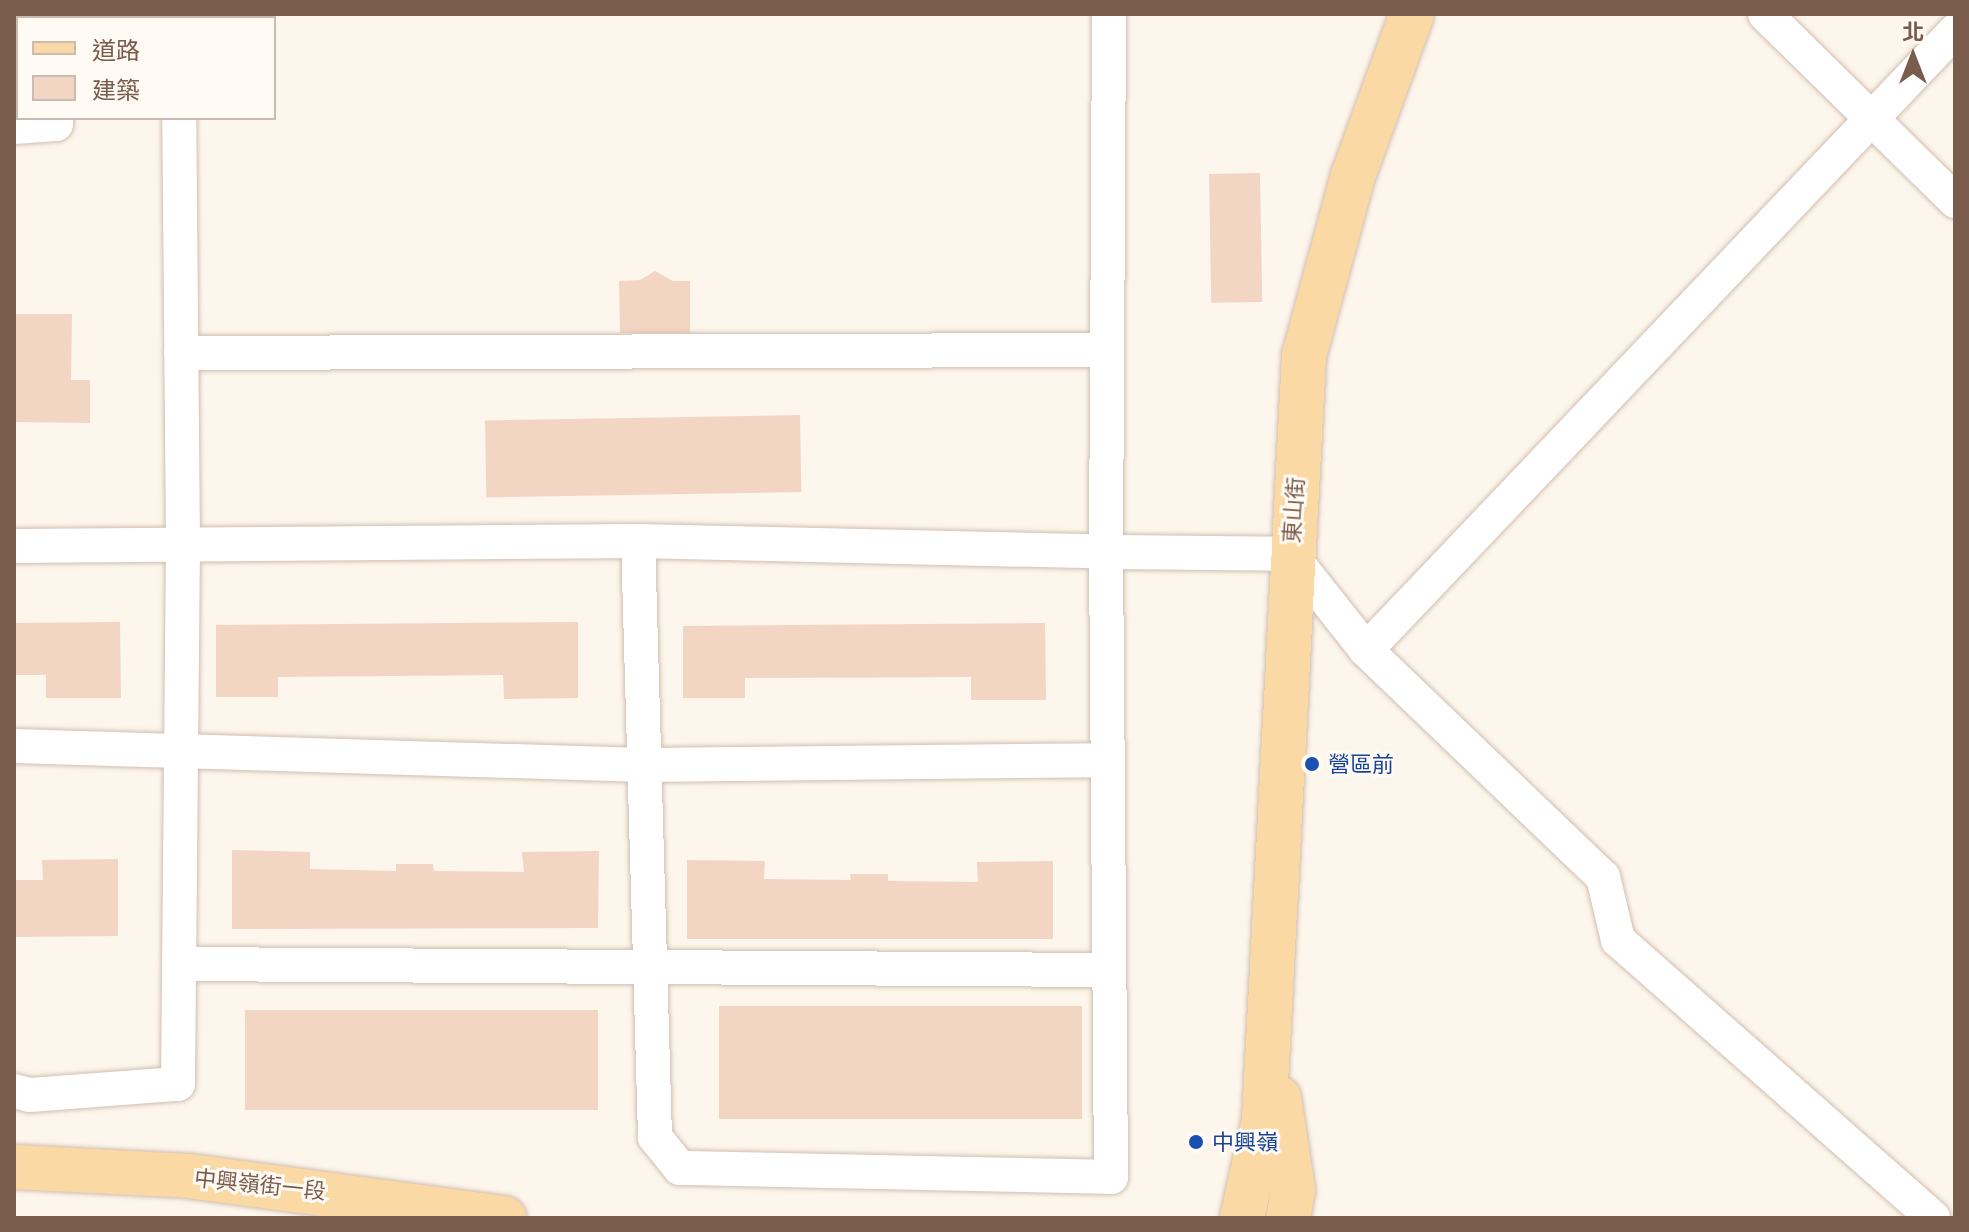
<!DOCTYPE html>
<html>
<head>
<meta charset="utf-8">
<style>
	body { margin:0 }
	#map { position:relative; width:1969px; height:1232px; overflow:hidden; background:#fdf6ec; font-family:Ubuntu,"Noto Sans TC",sans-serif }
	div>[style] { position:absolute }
	.building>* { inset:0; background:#f3d5c3; transform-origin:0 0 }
	.roads { filter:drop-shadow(0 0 2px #d1beb0) drop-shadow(0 0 2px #d1beb0) }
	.minor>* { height:34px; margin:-17px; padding:0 17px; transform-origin:17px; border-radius:17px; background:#fff }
	.major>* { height:44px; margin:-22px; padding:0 22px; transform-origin:22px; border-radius:22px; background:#fbd9a5 }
	.dots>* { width:22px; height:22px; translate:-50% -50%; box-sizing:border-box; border:4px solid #fffaf3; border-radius:50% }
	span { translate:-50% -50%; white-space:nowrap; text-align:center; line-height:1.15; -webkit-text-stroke:6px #fffaf3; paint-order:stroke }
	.street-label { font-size:22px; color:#7a5c4d }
	.transit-label { font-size:22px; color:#164399 }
	.left { translate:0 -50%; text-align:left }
	.frame { position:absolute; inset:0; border:16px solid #7a5c4d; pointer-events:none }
	.legend { position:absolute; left:16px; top:16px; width:260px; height:104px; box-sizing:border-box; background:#fffaf3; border:2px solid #cabbb1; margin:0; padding:10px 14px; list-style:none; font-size:24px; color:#7a5c4d }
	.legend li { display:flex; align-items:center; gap:16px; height:40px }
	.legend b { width:40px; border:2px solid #cabbb1 }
	.north { position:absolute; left:1873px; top:16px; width:80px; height:80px; -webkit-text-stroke:6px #fffaf3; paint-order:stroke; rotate:0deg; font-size:22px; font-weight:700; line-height:32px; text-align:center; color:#7a5c4d }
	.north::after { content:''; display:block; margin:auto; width:28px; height:36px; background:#7a5c4d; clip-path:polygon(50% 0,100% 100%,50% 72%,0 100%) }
</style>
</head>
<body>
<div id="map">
	<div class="building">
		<i style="left:1260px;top:173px;width:129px;height:51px;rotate:89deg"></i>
		<i style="clip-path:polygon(655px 271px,673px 281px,690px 281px,690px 333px,620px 333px,619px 281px,640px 280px)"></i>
		<i style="clip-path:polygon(14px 314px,72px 314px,71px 380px,90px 380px,90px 423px,14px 422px)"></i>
		<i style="left:800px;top:415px;width:77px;height:315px;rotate:89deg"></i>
		<i style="clip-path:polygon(120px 622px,121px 698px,46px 698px,46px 675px,14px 675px,14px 623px)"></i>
		<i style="clip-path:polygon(578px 622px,578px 698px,504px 699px,503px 675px,278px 677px,278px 697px,216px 697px,216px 625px)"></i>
		<i style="clip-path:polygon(1045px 623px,1046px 700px,971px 700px,971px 677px,745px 678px,745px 698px,683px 698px,683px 626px)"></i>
		<i style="clip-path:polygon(232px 850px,310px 852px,310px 869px,396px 871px,396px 864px,433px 864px,434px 871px,524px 872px,522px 852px,599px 851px,598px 928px,232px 929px)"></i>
		<i style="clip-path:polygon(118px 859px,118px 936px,14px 937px,14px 880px,43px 880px,42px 860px)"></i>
		<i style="clip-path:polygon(687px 860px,765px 861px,764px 879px,851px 880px,850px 874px,888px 874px,888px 881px,978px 882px,977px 862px,1053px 861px,1053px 939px,687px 939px)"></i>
		<i style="left:719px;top:1006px;width:363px;height:113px"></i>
		<i style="left:245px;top:1010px;width:353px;height:100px"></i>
	</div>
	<div class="roads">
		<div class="minor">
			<i style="left:55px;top:14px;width:4px;rotate:90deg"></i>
			<i style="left:178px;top:14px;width:4px;rotate:90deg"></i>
			<i style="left:1109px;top:14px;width:538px;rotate:90.32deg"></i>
			<i style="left:1106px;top:552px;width:184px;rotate:0.6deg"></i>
			<i style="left:1290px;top:554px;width:122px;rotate:51.6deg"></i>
			<i style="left:1366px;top:650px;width:328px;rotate:43.8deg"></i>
			<i style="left:1603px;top:877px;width:65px;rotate:76.6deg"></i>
			<i style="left:1618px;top:940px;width:420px;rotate:41.4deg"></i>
			<i style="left:1765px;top:14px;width:267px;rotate:44.5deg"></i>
			<i style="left:14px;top:127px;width:42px;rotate:-4.1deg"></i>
			<i style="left:56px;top:124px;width:6px;rotate:-90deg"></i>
			<i style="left:181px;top:353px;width:926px;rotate:-0.19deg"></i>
			<i style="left:14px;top:546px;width:624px;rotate:-0.46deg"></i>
			<i style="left:638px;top:541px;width:468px;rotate:1.3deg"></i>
			<i style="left:1106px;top:552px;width:625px;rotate:89.54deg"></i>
			<i style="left:1111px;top:1177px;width:431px;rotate:-178.8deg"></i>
			<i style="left:680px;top:1168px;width:40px;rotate:-129deg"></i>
			<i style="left:655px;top:1137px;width:596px;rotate:-91.63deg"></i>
			<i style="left:1366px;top:650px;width:854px;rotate:-46.42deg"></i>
			<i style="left:14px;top:746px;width:630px;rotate:1.73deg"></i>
			<i style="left:644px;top:765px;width:464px;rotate:-0.6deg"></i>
			<i style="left:179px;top:964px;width:930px;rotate:0.37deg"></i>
			<i style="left:14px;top:1091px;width:16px;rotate:14deg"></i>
			<i style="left:30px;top:1095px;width:148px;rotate:-4.3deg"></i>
			<i style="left:178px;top:1084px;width:540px;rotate:-89.47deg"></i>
			<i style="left:183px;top:544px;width:426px;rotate:-90.5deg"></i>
		</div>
		<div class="major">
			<i style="left:1279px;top:1098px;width:93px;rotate:81.3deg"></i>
			<i style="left:1293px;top:1190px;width:28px;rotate:100deg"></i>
			<i style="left:14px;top:1167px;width:175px;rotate:2.9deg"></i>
			<i style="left:189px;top:1176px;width:318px;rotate:7.6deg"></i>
			<i style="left:1242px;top:1218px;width:100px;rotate:-77.3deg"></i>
			<i style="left:1264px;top:1120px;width:765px;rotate:-87deg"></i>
			<i style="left:1304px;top:356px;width:187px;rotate:-74.8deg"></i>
			<i style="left:1353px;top:176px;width:172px;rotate:-70deg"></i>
		</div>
	</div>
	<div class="dots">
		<i style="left:1312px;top:764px;background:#1a4fb4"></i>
		<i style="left:1196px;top:1142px;background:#1a4fb4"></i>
	</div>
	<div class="street-label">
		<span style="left:1293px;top:510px;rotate:-86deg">東山街</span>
		<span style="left:260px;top:1184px;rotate:6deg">中興嶺街一段</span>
	</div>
	<div class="transit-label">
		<span class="left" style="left:1328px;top:764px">營區前</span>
		<span class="left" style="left:1212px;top:1142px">中興嶺</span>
	</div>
	<div class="frame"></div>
	<ul class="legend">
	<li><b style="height:10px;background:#fbd9a5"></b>道路</li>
	<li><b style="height:22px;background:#f3d5c3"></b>建築</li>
	</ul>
	<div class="north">北</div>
</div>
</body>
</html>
